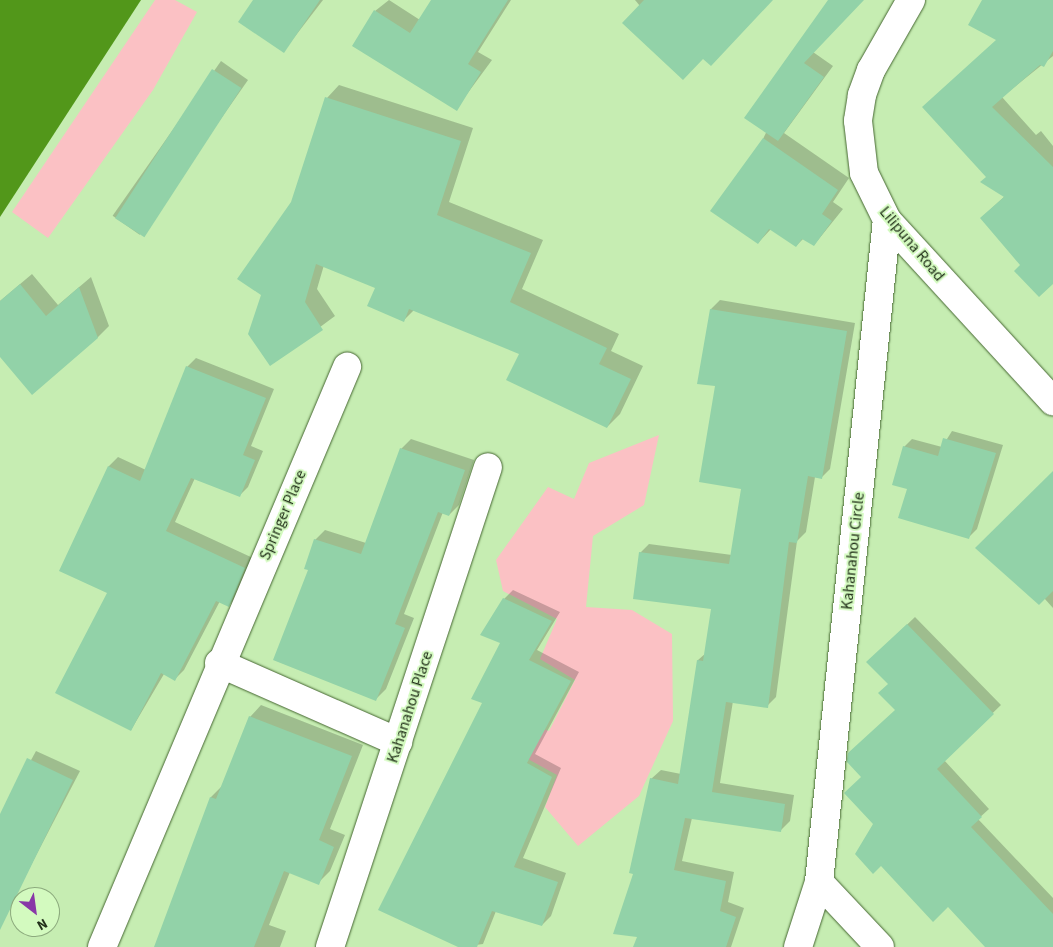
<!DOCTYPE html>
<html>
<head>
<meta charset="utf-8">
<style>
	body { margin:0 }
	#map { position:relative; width:1053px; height:947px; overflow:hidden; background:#c6edb2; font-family:"Source Sans 3",sans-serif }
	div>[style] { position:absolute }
	.green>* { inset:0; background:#fbc1c4 }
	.water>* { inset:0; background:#52971a }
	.shadow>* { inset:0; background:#0003; transform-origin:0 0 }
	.building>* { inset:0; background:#92d2a8; transform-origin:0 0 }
	.roads { filter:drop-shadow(0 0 1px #456631) drop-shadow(0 0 1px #456631) }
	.minor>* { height:28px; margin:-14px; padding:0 14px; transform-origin:14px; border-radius:14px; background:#fff }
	span { translate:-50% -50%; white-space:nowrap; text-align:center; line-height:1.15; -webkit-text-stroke:4px #d3fabf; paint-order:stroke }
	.street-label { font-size:16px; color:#22311a }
	.north { position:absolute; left:10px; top:887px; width:50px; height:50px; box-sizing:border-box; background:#d3fabf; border:1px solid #8caa7d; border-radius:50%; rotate:150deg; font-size:14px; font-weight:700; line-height:20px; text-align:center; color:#22311a }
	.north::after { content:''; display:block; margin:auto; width:18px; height:22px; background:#8838a7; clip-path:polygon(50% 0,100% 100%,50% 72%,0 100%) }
</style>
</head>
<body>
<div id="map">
	<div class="green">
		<i style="clip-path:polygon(155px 0,175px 0,197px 12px,153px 90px,48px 238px,12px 212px)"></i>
		<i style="clip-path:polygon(659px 435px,644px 505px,593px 536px,586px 607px,632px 610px,672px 634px,673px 721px,639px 796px,578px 846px,545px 807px,557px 775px,477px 731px,495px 712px,549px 731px,575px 680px,540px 659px,557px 619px,503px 591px,496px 560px,548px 487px,574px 499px,589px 463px)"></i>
	</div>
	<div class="water">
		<i style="clip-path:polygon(0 0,141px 0,0 217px)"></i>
	</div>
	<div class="shadow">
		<i style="clip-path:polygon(254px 0,323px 0,283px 52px)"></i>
		<i style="clip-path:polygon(389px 0,420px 20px,432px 0,511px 0,478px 52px,492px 60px,456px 109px,375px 11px)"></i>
		<i style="clip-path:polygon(635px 0,772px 0,640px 6px)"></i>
		<i style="clip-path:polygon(829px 0,863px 0,813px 52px,833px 66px,784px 133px,849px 178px,833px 202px,843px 209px,814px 245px,804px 238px,796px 246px,771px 229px,758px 243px,763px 139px)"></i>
		<i style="clip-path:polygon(984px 0,1053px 0,1053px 56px,1002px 97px,1036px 135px,1041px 131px,1053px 146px,1053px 282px,1022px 265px,981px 218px,1005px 196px,924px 107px,998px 40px)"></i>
		<i style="left:221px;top:61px;width:33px;height:189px;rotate:35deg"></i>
		<i style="clip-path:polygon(339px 85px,473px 128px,449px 202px,543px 240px,522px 289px,619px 334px,611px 351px,643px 366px,620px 414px,607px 427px,521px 353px,414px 310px,404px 320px,377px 287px,324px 265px,317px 289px,335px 316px,270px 364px,292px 203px,327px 98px)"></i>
		<i style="clip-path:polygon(32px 274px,58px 305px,91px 277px,109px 326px,97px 338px,0 355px,0 301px)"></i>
		<i style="clip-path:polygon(720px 300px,855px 323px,830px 469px,821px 478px,815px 477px,806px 532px,797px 541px,776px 697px,767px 706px,733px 701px,720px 783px,794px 795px,790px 821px,781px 830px,692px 818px,682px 861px,734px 872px,728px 902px,744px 908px,731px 947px,635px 947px,639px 935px,635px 873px,651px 779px,661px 770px,681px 774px,698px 660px,706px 653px,712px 608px,640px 553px,649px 544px,732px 555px,743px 488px,716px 385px,699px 382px,711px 309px)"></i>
		<i style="clip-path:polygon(196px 358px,274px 389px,251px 446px,263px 451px,248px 487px,239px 496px,195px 478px,175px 522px,253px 558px,238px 596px,229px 605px,220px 601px,184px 670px,175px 679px,164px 674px,131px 730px,109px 593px,61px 570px,109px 466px,118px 457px,146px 470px,187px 367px)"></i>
		<i style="clip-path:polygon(952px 431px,1003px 445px,977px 529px,969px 537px,909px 488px,904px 447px,912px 439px,942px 447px)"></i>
		<i style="clip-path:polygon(411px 439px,474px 460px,459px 505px,449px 515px,443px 512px,404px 614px,414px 618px,386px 689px,376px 699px,310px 569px,315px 540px,325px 530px,366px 543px,401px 449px)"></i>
		<i style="clip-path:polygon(1053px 472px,1053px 608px,1044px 598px)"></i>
		<i style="clip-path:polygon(513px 590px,560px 612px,537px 650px,579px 672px,535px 754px,561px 768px,523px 858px,566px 873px,551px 916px,542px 925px,496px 911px,483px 944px,461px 947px,484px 703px,502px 642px,504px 599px)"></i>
		<i style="clip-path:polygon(915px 617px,1001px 705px,944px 760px,989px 809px,978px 819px,1053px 898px,1053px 947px,987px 947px,875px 824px,863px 777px,896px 710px,889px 683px,868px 662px)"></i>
		<i style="clip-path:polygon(261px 705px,363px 745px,330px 829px,345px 835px,330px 871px,318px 883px,290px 872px,269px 925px,286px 931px,280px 947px,155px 947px,211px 797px,222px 786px,250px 717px)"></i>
		<i style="clip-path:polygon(36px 751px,80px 771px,17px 892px,0 884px,0 817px)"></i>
	</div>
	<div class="building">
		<i style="clip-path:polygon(253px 0,320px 0,284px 53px,238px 22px)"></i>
		<i style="clip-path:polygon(431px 0,508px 0,468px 64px,481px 72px,457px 111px,352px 46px,374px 10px,410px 33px)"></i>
		<i style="clip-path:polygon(644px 0,773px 0,711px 66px,703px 59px,683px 80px,622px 23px)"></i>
		<i style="clip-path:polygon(828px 0,864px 0,804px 63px,824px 77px,778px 141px,744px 118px)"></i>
		<i style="clip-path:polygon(982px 0,1053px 0,1053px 51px,1044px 67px,1040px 65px,992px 107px,1053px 167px,1053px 284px,1039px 297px,1014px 271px,1020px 265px,980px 218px,1004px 197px,980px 182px,986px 177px,922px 107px,996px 40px,968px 25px)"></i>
		<i style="left:212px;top:69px;width:35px;height:178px;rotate:33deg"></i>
		<i style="clip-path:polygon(325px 97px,461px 141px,437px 215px,531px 253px,510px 302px,607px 348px,599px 364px,631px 379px,607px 428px,506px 380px,519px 354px,409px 309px,404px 322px,367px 306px,375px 288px,316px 264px,305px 302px,323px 330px,270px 366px,248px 334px,261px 295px,237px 279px,291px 202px)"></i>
		<i style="clip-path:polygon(763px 138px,838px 190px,822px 214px,832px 221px,814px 246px,802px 239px,796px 247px,769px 229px,758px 244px,710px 211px)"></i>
		<i style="clip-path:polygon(20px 284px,46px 316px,79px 287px,98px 338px,32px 395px,0 357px,0 301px)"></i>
		<i style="clip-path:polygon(710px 309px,847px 331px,822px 479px,808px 476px,797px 543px,789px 542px,768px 708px,726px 702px,712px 792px,785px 804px,781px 832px,685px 818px,674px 870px,726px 881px,720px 911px,736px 917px,726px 947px,633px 947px,637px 937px,613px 934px,633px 874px,629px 873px,650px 778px,678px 784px,697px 660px,703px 661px,711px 609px,633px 599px,639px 552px,729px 564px,741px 489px,699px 482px,715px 386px,697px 384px)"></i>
		<i style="clip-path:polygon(186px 366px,266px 398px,243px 455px,255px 460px,240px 497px,191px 478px,166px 531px,245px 568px,229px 607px,216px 601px,175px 681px,161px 673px,131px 731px,55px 693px,107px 593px,59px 571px,108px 466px,140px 481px)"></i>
		<i style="clip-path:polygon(943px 438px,996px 453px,969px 539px,898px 518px,907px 489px,892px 485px,903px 446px,938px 456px)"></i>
		<i style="clip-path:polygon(400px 448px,465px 470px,449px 516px,438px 512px,395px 624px,405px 628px,376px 701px,273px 660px,308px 570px,304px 569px,314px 539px,361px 554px)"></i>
		<i style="clip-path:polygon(1053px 471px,1053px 591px,1039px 605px,975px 548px)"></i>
		<i style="clip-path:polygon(503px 598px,552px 621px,529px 660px,571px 681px,527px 763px,552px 777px,514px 867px,558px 882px,542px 926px,492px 911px,477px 947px,458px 947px,378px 910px,482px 703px,471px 699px,500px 643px,480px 635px)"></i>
		<i style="clip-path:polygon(907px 624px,994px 714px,937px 769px,982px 817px,971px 827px,1053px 914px,1053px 947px,985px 947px,948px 907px,933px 922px,881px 866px,873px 874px,855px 854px,873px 824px,844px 793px,861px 777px,847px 762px,848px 753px,895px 710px,878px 693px,888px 684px,866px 662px)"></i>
		<i style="clip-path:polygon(249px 716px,352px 756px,319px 840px,334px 847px,319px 885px,284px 871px,254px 947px,154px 947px,210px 797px,216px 799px)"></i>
		<i style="clip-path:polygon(27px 758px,73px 780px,0 930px,0 814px)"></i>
	</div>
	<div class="roads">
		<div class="minor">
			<i style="left:911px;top:0;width:81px;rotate:119.7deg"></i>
			<i style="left:871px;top:70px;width:27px;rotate:110deg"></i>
			<i style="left:862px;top:95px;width:26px;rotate:99deg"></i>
			<i style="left:858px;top:121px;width:52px;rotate:83.4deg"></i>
			<i style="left:864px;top:173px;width:52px;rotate:63.9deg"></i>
			<i style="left:887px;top:220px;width:246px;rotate:47.5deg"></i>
			<i style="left:219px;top:663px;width:196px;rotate:23.8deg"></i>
			<i style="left:819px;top:882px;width:89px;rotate:46.8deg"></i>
			<i style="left:102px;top:947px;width:630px;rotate:-67.1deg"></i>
			<i style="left:330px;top:947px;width:505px;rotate:-71.78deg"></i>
			<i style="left:798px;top:947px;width:68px;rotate:-72.1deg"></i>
			<i style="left:819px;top:882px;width:665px;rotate:-84.14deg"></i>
		</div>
	</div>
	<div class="street-label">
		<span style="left:912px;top:244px;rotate:50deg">Lilipuna Road</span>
		<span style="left:283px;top:515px;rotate:-67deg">Springer Place</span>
		<span style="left:853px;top:551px;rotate:-84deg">Kahanahou Circle</span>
		<span style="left:410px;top:707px;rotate:-72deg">Kahanahou Place</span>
	</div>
	<div class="north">N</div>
</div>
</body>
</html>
